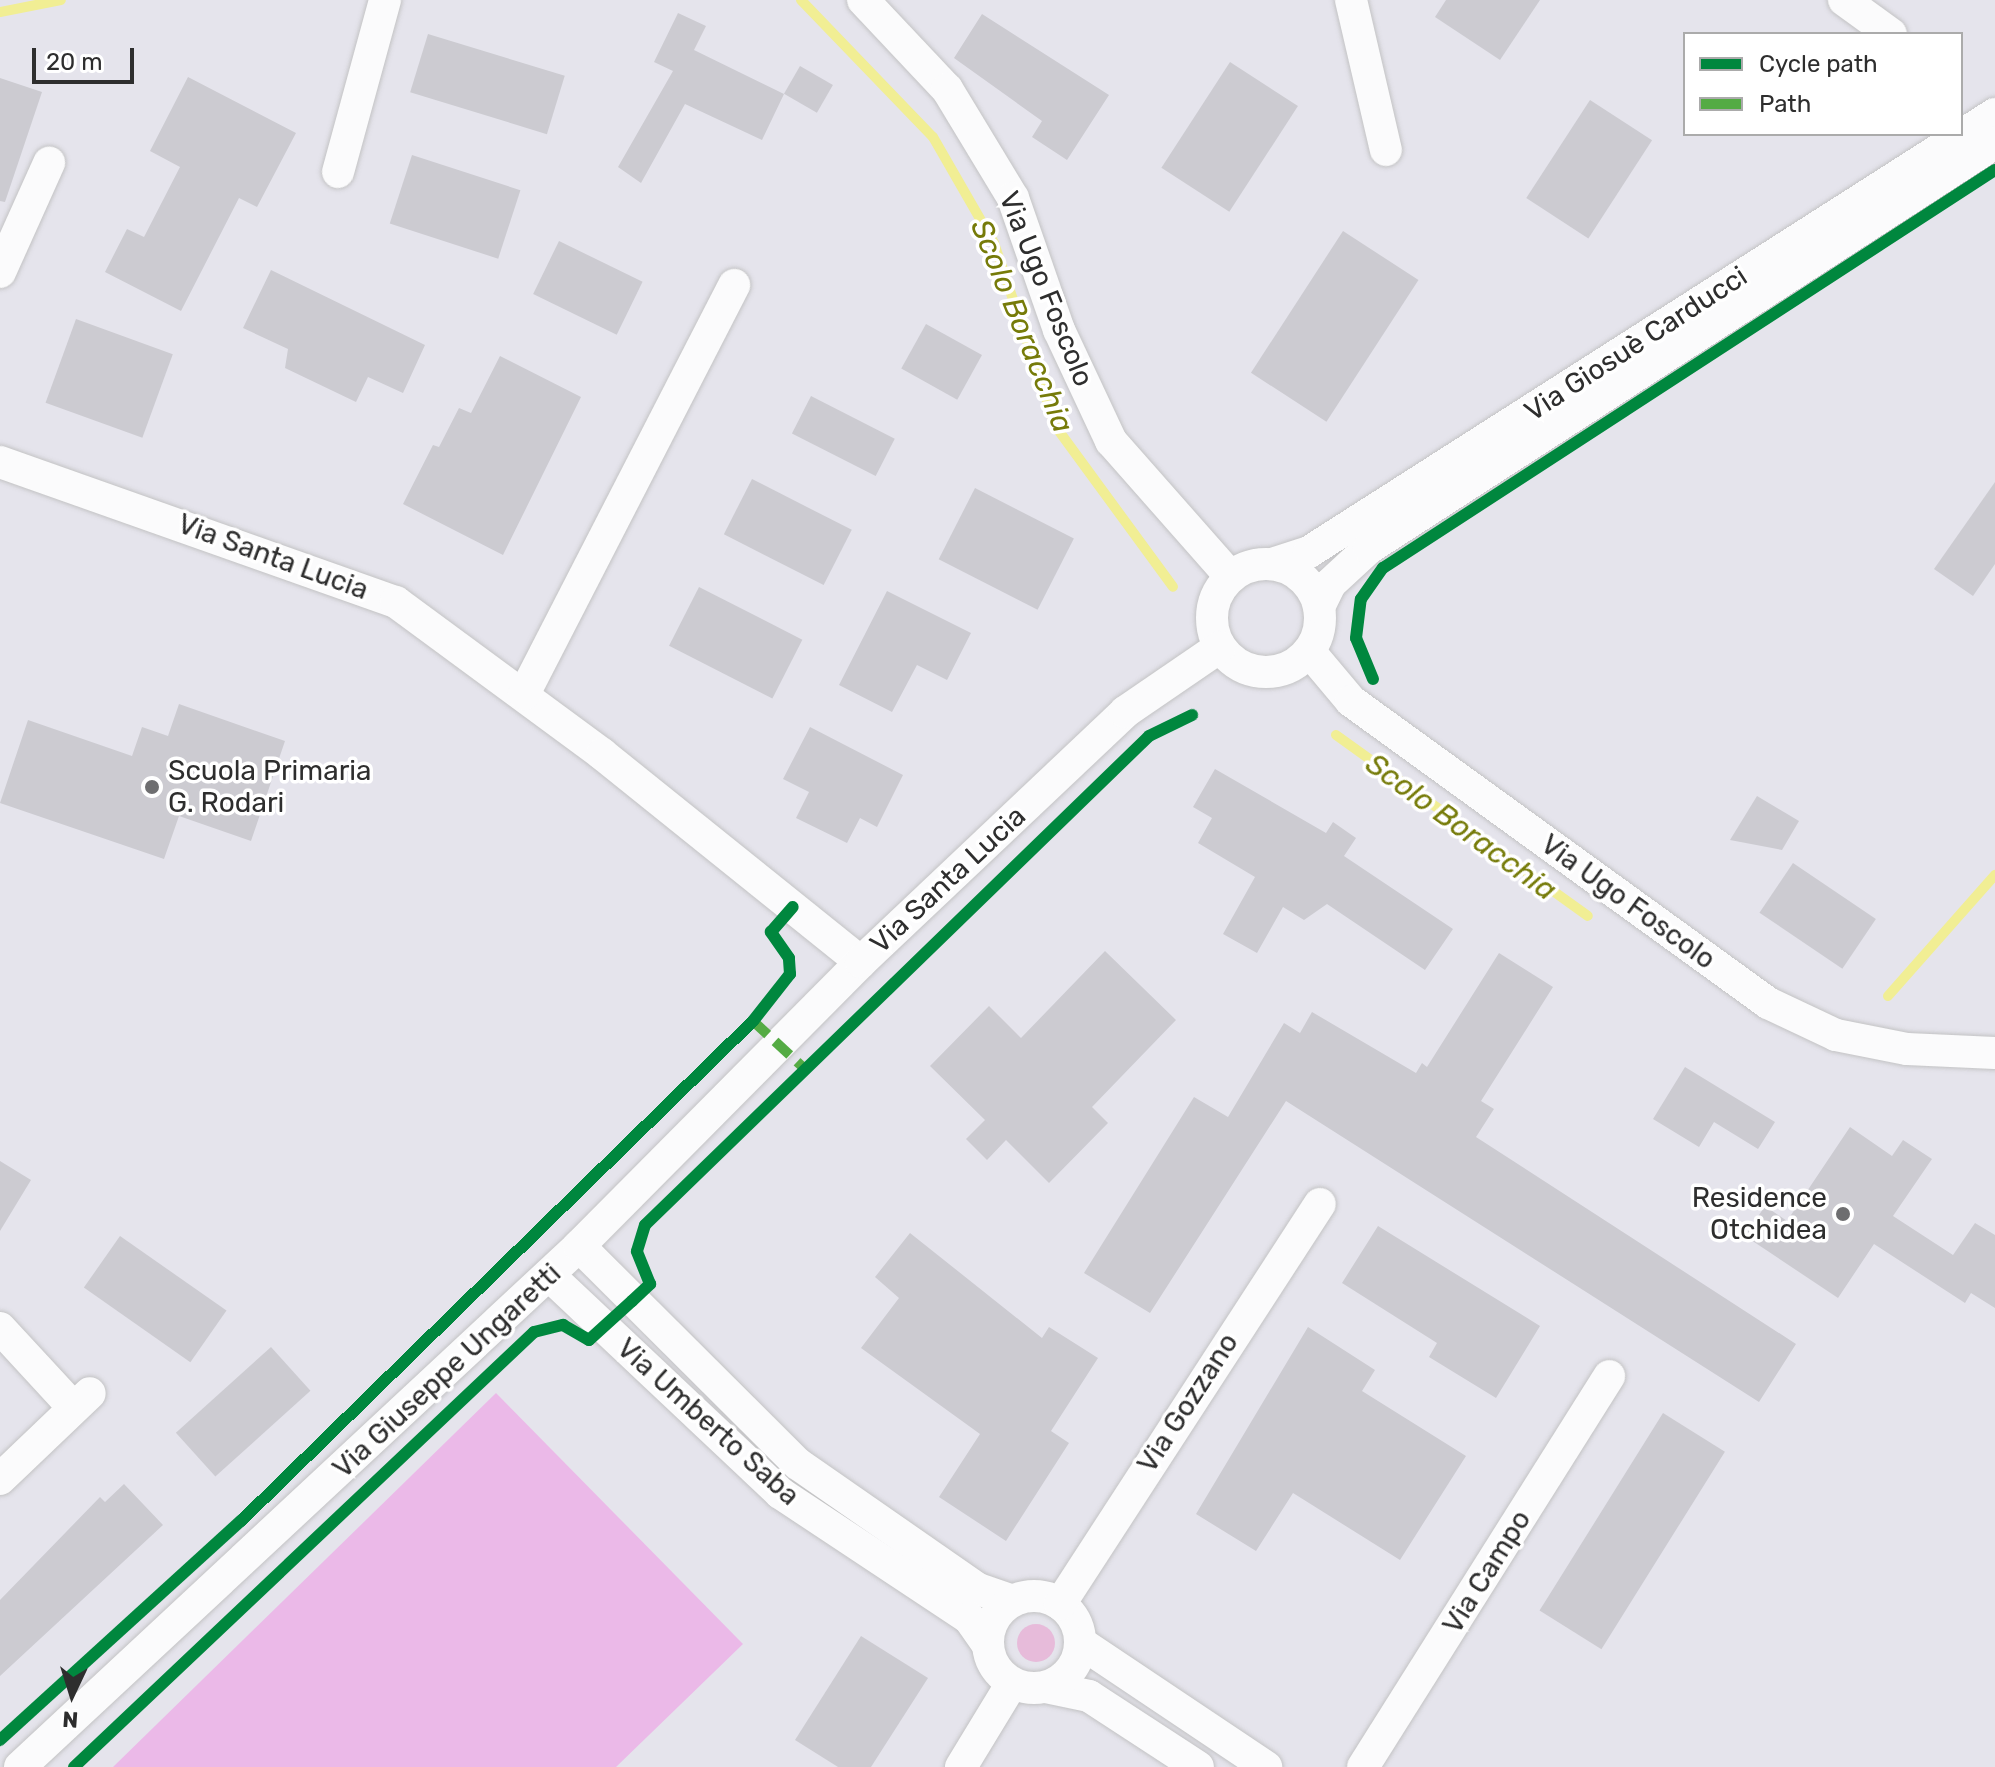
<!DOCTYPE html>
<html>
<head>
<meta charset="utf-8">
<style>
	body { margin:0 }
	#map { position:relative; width:1995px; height:1767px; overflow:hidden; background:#e5e4ec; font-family:Rubik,sans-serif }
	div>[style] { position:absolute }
	.green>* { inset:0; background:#e7bbda }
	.round { border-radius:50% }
	.pitch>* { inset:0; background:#ebb9e8 }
	.stream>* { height:10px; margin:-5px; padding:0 5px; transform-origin:5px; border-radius:5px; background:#f1ee94 }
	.building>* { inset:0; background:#cccbd1; transform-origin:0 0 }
	.roads { filter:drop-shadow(0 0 2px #c3c3c4) drop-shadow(0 0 2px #c3c3c4) }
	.minor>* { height:32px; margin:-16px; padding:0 16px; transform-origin:16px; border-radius:16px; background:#fbfbfc }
	.minor>.ring { margin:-16px; padding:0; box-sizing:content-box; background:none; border:32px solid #fbfbfc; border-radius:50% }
	.quiet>* { height:10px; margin-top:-5px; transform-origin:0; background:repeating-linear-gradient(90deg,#54ab44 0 20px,transparent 0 30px) }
	.cycleway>* { height:12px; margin:-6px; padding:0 6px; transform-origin:6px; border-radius:6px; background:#00873e }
	.dots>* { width:22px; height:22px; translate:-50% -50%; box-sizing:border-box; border:4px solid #fff; border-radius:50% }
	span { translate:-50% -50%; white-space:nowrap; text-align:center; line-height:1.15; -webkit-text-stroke:7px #fff; paint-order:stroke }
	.street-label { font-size:28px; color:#2e2e2e }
	.poi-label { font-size:28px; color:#2e2e2e }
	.left { translate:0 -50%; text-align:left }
	.right { translate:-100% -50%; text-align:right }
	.water-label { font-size:30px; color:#767b09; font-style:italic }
	.legend { position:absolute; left:1683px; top:32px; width:280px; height:104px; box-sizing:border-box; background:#fff; border:2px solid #ababab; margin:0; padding:10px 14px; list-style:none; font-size:24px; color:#2e2e2e }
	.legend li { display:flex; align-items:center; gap:16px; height:40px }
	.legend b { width:40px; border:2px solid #ababab }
	.north { position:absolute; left:32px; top:1655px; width:80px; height:80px; -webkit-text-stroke:6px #fff; paint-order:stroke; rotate:184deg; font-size:22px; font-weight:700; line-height:32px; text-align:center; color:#2e2e2e }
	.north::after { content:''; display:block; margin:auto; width:28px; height:36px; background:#2e2e2e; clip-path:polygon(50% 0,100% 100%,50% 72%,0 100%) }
	.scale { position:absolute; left:32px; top:48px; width:102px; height:36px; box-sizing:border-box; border:4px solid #2e2e2e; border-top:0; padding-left:10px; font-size:24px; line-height:28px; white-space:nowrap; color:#2e2e2e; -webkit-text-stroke:6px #fff; paint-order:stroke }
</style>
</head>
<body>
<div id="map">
	<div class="green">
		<i class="round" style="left:1017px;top:1624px;width:38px;height:38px"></i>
	</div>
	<div class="pitch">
		<i style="clip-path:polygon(496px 1393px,743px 1644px,616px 1767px,113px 1767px)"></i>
	</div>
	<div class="stream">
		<i style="left:801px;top:0;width:190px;rotate:46.1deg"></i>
		<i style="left:933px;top:137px;width:122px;rotate:60.1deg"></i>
		<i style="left:994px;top:243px;width:194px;rotate:71.4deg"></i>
		<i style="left:1056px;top:427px;width:198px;rotate:53.8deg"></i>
		<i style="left:0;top:12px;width:62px;rotate:-11.1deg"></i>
		<i style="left:1336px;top:735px;width:310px;rotate:35.7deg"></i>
		<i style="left:1888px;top:996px;width:162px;rotate:-48.5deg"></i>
	</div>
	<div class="building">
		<i style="clip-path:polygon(1446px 0,1540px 0,1500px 60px,1435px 17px)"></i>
		<i style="clip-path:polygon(678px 13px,706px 26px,694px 50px,784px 94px,762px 140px,685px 104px,641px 183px,618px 167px,673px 71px,654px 62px)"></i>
		<i style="clip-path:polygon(982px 14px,1109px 95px,1067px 160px,1032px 137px,1042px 121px,954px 58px)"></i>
		<i style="left:428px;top:34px;width:143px;height:61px;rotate:17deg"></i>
		<i style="left:1230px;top:62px;width:81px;height:126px;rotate:33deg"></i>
		<i style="left:800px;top:66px;width:38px;height:32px;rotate:30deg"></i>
		<i style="clip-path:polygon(188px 77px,296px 133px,257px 207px,239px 198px,181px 311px,105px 272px,127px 229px,144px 237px,180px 167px,150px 151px)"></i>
		<i style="clip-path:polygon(0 78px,42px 92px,5px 202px,0 201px)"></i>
		<i style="left:1590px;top:100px;width:74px;height:117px;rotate:33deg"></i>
		<i style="left:412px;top:155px;width:114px;height:72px;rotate:18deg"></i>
		<i style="left:1343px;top:231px;width:90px;height:169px;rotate:33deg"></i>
		<i style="left:559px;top:241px;width:93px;height:59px;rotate:26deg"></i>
		<i style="clip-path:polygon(271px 270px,425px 345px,403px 393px,368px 377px,356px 402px,285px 368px,288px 349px,243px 328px)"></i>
		<i style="left:76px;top:319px;width:103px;height:89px;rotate:20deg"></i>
		<i style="left:926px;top:324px;width:64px;height:51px;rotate:29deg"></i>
		<i style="clip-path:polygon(500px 356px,581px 397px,503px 555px,403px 504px,433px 445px,439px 447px,459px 408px,471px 413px)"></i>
		<i style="left:811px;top:396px;width:94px;height:42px;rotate:27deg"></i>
		<i style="left:752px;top:479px;width:112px;height:62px;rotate:27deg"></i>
		<i style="clip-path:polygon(1995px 482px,1995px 564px,1973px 596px,1934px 569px)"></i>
		<i style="left:975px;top:488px;width:111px;height:80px;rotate:27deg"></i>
		<i style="left:699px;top:587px;width:116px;height:66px;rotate:27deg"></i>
		<i style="clip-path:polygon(887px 591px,971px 633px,947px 680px,917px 665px,892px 712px,839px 685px)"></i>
		<i style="clip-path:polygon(179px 704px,285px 741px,251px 841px,179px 816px,164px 859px,0 803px,28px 720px,132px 756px,142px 727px,168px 736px)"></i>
		<i style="clip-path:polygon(810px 727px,903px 775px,877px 827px,860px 818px,847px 843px,796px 818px,809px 792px,783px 779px)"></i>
		<i style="clip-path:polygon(1215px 769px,1326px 833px,1333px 822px,1356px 838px,1344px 856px,1453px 929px,1425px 970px,1327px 904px,1304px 920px,1283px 907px,1257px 953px,1223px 934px,1255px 877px,1198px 843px,1212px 818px,1193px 807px)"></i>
		<i style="clip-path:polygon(1757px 796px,1799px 821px,1782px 850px,1730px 840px)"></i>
		<i style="left:1793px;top:863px;width:100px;height:60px;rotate:34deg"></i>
		<i style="clip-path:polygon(1105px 951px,1176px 1020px,1092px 1107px,1108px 1123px,1049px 1183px,1006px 1140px,987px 1160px,966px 1139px,985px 1120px,930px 1066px,989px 1006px,1021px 1038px)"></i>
		<i style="clip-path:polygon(1499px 953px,1553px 987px,1481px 1101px,1494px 1109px,1476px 1137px,1796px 1344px,1759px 1402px,1286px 1101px,1150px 1313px,1084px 1273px,1194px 1097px,1228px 1117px,1284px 1023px,1300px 1033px,1312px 1012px,1416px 1073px,1422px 1063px,1427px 1067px)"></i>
		<i style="clip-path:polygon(1685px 1067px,1775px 1122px,1758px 1149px,1714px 1122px,1699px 1147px,1653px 1119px)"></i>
		<i style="clip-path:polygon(1850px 1127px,1892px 1156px,1903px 1140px,1932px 1159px,1893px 1216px,1953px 1255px,1975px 1223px,1995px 1235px,1995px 1308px,1971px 1293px,1965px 1303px,1874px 1244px,1838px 1298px,1745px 1236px,1765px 1206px,1787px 1221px)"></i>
		<i style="clip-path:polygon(0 1161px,31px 1180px,0 1231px)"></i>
		<i style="clip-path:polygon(1378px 1226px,1540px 1326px,1496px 1398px,1429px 1357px,1437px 1343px,1342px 1283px)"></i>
		<i style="clip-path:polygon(910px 1233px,1042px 1338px,1049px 1327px,1098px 1358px,1051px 1431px,1069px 1443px,1006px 1541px,939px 1497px,980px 1434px,861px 1348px,899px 1298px,875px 1277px)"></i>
		<i style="left:120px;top:1236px;width:130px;height:63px;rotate:35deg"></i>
		<i style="clip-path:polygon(1308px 1327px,1375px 1370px,1362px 1391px,1466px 1456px,1400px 1560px,1293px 1493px,1256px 1551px,1196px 1514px)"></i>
		<i style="left:271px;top:1347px;width:59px;height:128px;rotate:48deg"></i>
		<i style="left:1663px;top:1413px;width:73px;height:233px;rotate:32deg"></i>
		<i style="clip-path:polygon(124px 1484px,163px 1525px,0 1676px,0 1600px,100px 1497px,105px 1502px)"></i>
		<i style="clip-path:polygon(861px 1636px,928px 1678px,871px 1767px,838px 1767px,795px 1740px)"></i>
	</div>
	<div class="roads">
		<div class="minor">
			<i style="left:863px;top:0;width:122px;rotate:46.7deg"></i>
			<i style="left:947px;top:89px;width:127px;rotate:58.8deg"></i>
			<i style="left:1013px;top:198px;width:140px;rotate:70.8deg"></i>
			<i style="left:1059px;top:330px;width:123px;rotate:64.9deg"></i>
			<i style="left:1111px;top:441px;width:181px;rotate:48.6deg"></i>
			<i style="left:1351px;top:0;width:154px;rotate:76.9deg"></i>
			<i style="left:1844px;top:0;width:58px;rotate:35.9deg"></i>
			<i style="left:338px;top:172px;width:178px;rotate:-74.7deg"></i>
			<i style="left:0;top:272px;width:120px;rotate:-65.8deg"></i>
			<i style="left:0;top:462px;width:420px;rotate:19.5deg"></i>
			<i style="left:396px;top:602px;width:256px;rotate:36.4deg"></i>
			<i style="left:602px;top:754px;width:332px;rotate:38.8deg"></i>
			<i style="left:1272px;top:564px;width:39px;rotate:-18deg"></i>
			<i style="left:1309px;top:552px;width:814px;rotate:-32.56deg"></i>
			<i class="ring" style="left:1212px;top:564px;width:76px;height:76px"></i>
			<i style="left:1319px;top:607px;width:25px;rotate:-64deg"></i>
			<i style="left:1330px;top:584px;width:53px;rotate:-42.7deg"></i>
			<i style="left:1369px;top:548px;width:746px;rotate:-32.9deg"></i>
			<i style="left:1309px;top:651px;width:65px;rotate:50deg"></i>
			<i style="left:1351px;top:701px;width:515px;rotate:35.91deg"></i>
			<i style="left:1768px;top:1003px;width:75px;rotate:25.2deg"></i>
			<i style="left:1836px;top:1035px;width:72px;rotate:11.2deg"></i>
			<i style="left:1907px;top:1049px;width:88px;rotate:2.6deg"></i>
			<i style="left:524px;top:694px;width:460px;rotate:-62.8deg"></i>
			<i style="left:579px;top:1246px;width:309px;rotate:44.9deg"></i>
			<i style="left:798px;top:1464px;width:219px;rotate:34.8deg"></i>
			<i style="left:978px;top:1589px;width:36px;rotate:19deg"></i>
			<i style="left:549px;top:1275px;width:318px;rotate:43.3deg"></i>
			<i style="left:780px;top:1493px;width:227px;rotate:33.5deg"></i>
			<i style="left:969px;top:1618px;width:33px;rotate:55deg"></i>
			<i style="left:0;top:1328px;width:106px;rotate:47.3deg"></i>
			<i style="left:0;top:1479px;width:124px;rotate:-43.7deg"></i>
			<i class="ring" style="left:988px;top:1596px;width:60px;height:60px"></i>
			<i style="left:1060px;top:1604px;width:477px;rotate:-57deg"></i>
			<i style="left:1081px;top:1643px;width:223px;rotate:33.8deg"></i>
			<i style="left:1046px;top:1687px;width:44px;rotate:11.8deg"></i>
			<i style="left:1089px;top:1696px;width:130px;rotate:33.1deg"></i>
			<i style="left:20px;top:1767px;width:764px;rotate:-42.98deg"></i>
			<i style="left:579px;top:1246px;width:400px;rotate:-45.2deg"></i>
			<i style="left:861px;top:962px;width:364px;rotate:-43.4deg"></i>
			<i style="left:1125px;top:712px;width:115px;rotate:-34.4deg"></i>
			<i style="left:961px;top:1767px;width:98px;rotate:-58.7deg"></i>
			<i style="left:1363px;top:1767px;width:462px;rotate:-57.8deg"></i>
		</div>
	</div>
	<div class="quiet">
		<i style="left:753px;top:1021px;width:72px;rotate:42.8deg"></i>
	</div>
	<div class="cycleway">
		<i style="left:1373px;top:679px;width:44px;rotate:-112.5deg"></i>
		<i style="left:1356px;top:638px;width:39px;rotate:-83deg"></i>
		<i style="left:1361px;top:599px;width:38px;rotate:-55deg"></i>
		<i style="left:1383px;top:568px;width:730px;rotate:-33.04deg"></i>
		<i style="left:0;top:1740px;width:326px;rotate:-42.3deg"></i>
		<i style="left:241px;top:1521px;width:716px;rotate:-44.32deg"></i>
		<i style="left:753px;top:1021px;width:60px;rotate:-51.8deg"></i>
		<i style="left:790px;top:974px;width:16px;rotate:-94deg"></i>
		<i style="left:789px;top:958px;width:32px;rotate:-125deg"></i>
		<i style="left:771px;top:932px;width:33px;rotate:-49deg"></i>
		<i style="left:74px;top:1767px;width:633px;rotate:-43.4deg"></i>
		<i style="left:534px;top:1332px;width:30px;rotate:-14deg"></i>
		<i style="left:563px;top:1325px;width:30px;rotate:30deg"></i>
		<i style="left:589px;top:1340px;width:58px;rotate:-42.2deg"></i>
		<i style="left:632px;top:1301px;width:25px;rotate:-43deg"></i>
		<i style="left:650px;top:1284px;width:35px;rotate:-112deg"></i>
		<i style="left:637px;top:1251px;width:27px;rotate:-73deg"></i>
		<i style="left:645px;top:1225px;width:702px;rotate:-44.13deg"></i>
		<i style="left:1149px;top:736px;width:48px;rotate:-26deg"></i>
	</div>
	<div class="dots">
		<i style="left:152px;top:787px;background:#6e6e70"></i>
		<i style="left:1843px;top:1214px;background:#6e6e70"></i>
	</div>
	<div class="street-label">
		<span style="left:1046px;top:289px;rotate:68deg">Via Ugo Foscolo</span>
		<span style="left:1636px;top:344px;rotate:-33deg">Via Giosuè Carducci</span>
		<span style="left:273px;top:557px;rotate:20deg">Via Santa Lucia</span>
		<span style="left:948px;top:880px;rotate:-43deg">Via Santa Lucia</span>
		<span style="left:1628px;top:902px;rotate:36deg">Via Ugo Foscolo</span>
		<span style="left:447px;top:1371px;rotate:-43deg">Via Giuseppe Ungaretti</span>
		<span style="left:1188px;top:1403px;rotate:-57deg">Via Gozzano</span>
		<span style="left:708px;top:1422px;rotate:42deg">Via Umberto Saba</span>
		<span style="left:1487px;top:1572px;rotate:-58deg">Via Campo</span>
	</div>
	<div class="poi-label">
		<span class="left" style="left:168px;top:787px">Scuola Primaria<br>G. Rodari</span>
		<span class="right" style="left:1827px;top:1214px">Residence<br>Otchidea</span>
	</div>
	<div class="water-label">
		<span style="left:1022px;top:326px;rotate:68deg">Scolo Boracchia</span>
		<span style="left:1461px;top:827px;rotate:36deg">Scolo Boracchia</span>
	</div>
	<ul class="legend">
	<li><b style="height:10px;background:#00873e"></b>Cycle path</li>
	<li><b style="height:10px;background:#54ab44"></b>Path</li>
	</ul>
	<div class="north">N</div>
	<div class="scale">20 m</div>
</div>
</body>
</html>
